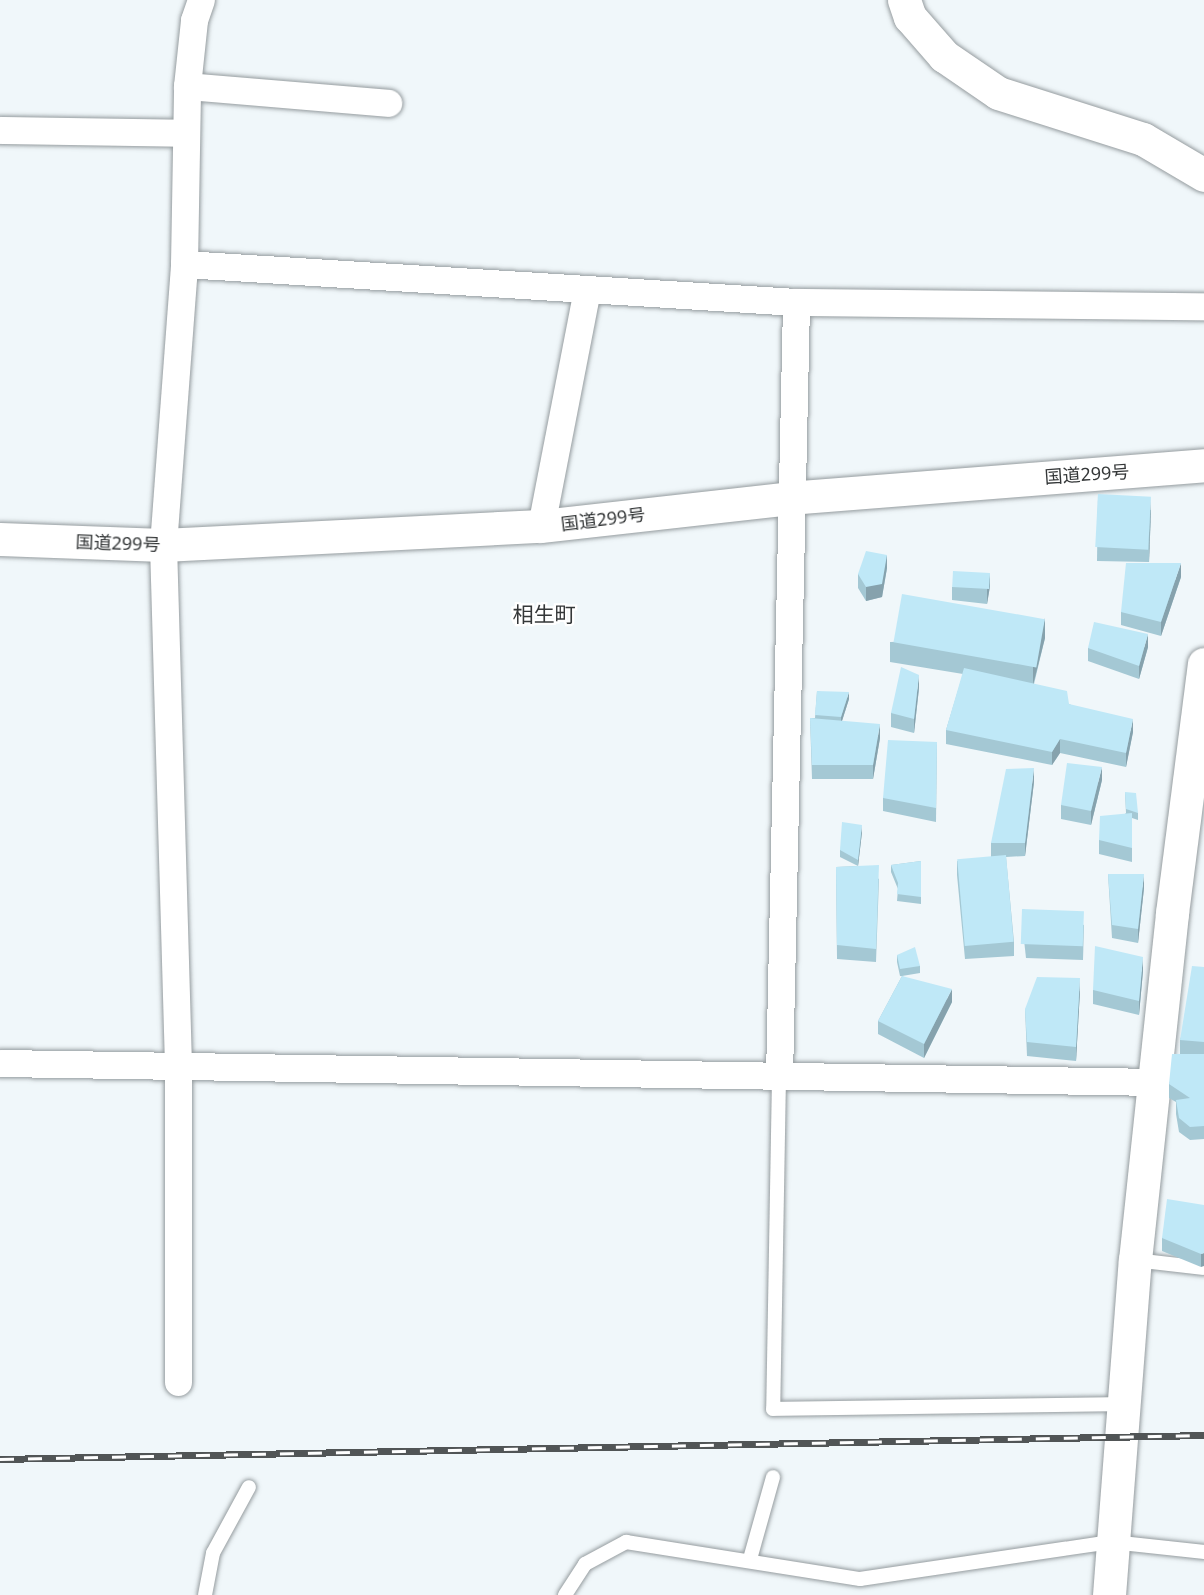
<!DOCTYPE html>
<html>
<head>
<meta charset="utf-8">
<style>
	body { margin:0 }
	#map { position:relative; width:1204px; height:1595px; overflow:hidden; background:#f0f7fa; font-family:"Noto Sans","Noto Sans JP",sans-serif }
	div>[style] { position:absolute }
	.roads { filter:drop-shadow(0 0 2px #959c9f) drop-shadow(0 0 2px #959c9f) }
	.lane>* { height:14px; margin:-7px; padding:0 7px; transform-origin:7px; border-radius:7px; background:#fff }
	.street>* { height:27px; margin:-13.5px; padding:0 13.5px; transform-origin:13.5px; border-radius:13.5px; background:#fff }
	.secondary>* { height:33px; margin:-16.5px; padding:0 16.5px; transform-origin:16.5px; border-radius:16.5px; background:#fff }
	.highway>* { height:33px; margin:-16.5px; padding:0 16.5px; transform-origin:16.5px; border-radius:16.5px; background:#fff }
	.rail>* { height:7px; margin-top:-3.5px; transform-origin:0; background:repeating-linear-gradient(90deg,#fff 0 14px,#515556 0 28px); box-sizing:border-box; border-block:2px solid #515556 }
	.wall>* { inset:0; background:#a4c8d4 }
	.shaded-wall>* { inset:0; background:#86a2ad }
	.building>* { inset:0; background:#bfe8f7; transform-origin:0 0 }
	span { translate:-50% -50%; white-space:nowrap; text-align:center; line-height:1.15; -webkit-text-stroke:4.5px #fff; paint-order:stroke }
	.street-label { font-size:18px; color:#343738 }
	.quarter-label { font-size:21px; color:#343738 }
</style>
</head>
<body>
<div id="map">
	<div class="roads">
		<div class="lane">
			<i style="left:779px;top:1077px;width:332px;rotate:91deg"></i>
			<i style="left:773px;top:1409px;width:348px;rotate:-0.8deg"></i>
			<i style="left:1135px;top:1260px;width:69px;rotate:6.6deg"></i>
			<i style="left:750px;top:1559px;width:85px;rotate:-74.3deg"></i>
			<i style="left:205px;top:1595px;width:43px;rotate:-79.2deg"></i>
			<i style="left:213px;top:1553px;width:75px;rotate:-61.4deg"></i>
			<i style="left:565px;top:1595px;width:37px;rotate:-57deg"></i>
			<i style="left:585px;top:1564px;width:47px;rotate:-28.2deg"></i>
			<i style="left:626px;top:1542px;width:237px;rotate:9deg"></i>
			<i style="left:860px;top:1579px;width:255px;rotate:-8.4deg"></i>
			<i style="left:1112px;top:1542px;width:93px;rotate:6.2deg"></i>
		</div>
		<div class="street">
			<i style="left:187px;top:86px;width:202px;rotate:4.8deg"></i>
			<i style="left:0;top:130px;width:185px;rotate:0.9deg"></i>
			<i style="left:184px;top:264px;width:613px;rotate:3.55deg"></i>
			<i style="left:796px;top:302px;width:408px;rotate:0.6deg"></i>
			<i style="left:541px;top:526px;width:241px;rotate:-79deg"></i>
			<i style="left:0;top:1063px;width:1156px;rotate:0.94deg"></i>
			<i style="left:779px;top:1077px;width:775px;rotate:-88.74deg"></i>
			<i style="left:178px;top:1382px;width:317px;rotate:-90deg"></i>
			<i style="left:178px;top:1065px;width:520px;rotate:-91.65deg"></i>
			<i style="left:163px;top:545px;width:282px;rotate:-85.7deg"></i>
			<i style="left:184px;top:264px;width:178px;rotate:-89deg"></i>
			<i style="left:187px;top:86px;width:66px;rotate:-83.9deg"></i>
			<i style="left:194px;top:20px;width:21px;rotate:-71deg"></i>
		</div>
		<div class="secondary">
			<i style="left:904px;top:0;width:18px;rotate:71deg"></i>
			<i style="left:910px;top:17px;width:52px;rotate:48.9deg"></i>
			<i style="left:944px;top:56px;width:65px;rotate:34.4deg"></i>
			<i style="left:998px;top:93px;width:152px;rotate:17.6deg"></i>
			<i style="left:1143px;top:139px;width:71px;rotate:30.5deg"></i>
			<i style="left:1109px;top:1595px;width:336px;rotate:-85.6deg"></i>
			<i style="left:1135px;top:1260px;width:349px;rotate:-83.9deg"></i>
			<i style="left:1172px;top:913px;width:251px;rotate:-82.7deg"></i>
		</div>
		<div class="highway">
			<i style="left:0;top:539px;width:163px;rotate:2.1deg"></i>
			<i style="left:163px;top:545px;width:378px;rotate:-2.9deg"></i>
			<i style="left:541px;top:526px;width:250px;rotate:-6.4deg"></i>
			<i style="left:789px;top:498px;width:416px;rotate:-4.5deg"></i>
		</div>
	</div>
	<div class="rail">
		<i style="left:0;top:1459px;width:1204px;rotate:-1.14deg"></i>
	</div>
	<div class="wall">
		<i style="clip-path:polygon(1098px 494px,1151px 510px,1149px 562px,1097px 561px)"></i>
		<i style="clip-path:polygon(887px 568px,882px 597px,866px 601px,858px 588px,858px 574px)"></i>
		<i style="clip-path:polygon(1181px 577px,1161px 636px,1121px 625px,1121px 612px)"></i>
		<i style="clip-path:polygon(990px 586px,987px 604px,952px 600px,952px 587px)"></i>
		<i style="clip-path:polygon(1045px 638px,1034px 684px,1069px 704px,1133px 732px,1126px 767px,1060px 753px,1052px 765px,946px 744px,946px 730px,963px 674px,890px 662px,890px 642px)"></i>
		<i style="clip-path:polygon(1148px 647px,1139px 679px,1088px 661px,1088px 648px)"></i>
		<i style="clip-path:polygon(919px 688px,914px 733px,891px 727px,891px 713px)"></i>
		<i style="clip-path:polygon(817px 691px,849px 699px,842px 721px,880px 738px,873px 779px,812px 779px,810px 718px,815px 718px)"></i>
		<i style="clip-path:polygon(937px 742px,936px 822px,883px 811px,883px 798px)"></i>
		<i style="clip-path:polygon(1102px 780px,1091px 825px,1061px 819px,1061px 805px)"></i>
		<i style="clip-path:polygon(1034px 782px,1025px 856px,1006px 857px,1014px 942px,1014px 956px,965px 959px,957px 875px,957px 861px,991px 857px,991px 843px)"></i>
		<i style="clip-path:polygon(1125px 792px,1138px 813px,1138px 820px,1132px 818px,1132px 862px,1099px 854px,1099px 840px,1126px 813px)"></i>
		<i style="clip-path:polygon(862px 832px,858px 866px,879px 879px,876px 962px,837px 959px,836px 867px,858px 866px,840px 857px,840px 850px)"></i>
		<i style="clip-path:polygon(921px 861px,921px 904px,897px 901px,898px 889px,891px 872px,891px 865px)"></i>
		<i style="clip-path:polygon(1108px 874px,1144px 888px,1138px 943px,1112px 938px)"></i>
		<i style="clip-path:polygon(1022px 909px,1084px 925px,1083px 960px,1026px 958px,1022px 922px)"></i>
		<i style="clip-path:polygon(897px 955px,920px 966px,920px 973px,902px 976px,952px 1002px,924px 1058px,878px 1034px,878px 1021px,902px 976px,900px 976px,897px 962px)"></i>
		<i style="clip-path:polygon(1204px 967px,1204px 1139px,1190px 1140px,1179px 1132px,1176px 1114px,1176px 1102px,1169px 1098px,1169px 1084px,1180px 1054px,1180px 1040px)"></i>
		<i style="clip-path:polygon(1143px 971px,1139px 1015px,1093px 1004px,1093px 990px)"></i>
		<i style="clip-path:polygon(1080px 991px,1076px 1061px,1027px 1056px,1025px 1009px)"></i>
		<i style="clip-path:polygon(1204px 1205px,1201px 1267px,1162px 1251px,1162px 1238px)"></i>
	</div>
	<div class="shaded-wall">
		<i style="clip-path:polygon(1151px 497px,1151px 510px,1149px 562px,1149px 548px)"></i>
		<i style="clip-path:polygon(887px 555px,887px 568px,882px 597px,866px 601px,866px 587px)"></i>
		<i style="clip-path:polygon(1181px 563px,1181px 577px,1161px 636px,1161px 622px)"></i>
		<i style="clip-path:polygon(990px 573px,990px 586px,987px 604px,987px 590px)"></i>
		<i style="clip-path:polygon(1045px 618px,1045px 638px,1033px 685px,1033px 665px)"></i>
		<i style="clip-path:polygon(1148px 634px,1148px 647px,1139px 679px,1139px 666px)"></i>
		<i style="clip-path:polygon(919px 675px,919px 688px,914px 733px,914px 719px)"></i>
		<i style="clip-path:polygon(849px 692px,849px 699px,841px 724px,841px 717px)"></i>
		<i style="clip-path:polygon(1133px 719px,1133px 732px,1126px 767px,1126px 753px)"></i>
		<i style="clip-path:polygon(880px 724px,880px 738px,873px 779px,873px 765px)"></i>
		<i style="clip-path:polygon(1060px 739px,1060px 753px,1052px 765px,1052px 752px)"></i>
		<i style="clip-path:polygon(1102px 767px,1102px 780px,1091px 825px,1091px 811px)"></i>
		<i style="clip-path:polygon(1034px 768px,1034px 782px,1025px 856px,1025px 843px)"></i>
		<i style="clip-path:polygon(862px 825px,862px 832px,858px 866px,858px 860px)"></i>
		<i style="clip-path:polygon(1144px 874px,1144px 888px,1138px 943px,1138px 929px)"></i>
		<i style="clip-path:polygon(1143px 957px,1143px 971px,1139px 1015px,1139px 1001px)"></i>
		<i style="clip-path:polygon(1080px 978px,1080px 991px,1076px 1061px,1076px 1047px)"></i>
		<i style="clip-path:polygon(952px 989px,952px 1002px,924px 1058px,924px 1044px)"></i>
		<i style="clip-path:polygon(1204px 1253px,1204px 1266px,1201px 1267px,1201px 1254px)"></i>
	</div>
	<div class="building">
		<i style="left:1098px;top:494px;width:53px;height:53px;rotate:3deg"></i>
		<i style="clip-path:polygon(866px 551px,887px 555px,882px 584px,866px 587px,858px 574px)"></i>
		<i style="clip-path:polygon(1126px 563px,1181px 563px,1161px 622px,1121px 612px)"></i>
		<i style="left:953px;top:571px;width:37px;height:16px;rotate:3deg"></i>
		<i style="left:902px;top:594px;width:145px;height:49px;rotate:10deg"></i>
		<i style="clip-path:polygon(1094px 622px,1148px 634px,1139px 666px,1088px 648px)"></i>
		<i style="clip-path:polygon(901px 667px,919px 675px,914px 719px,891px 713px)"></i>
		<i style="clip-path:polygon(964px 668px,1067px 691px,1069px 704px,1133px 719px,1126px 753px,1060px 739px,1052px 752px,946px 730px)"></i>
		<i style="clip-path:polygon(817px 691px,849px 692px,841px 717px,815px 715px)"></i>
		<i style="clip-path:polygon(810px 718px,880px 724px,873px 765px,812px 765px)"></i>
		<i style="clip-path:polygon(888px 740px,937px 742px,936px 808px,883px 798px)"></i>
		<i style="clip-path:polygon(1067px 763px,1102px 767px,1091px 811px,1061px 805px)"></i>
		<i style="clip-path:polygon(1034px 768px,1025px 843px,991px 843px,1006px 769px)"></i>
		<i style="clip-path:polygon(1125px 792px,1136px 793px,1138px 813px,1126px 809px)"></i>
		<i style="clip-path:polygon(1132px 813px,1132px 848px,1099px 840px,1100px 816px)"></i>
		<i style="clip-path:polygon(842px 822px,862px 825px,858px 860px,840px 850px)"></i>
		<i style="left:1006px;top:855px;width:87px;height:49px;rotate:85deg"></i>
		<i style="clip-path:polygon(921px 861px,921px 897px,897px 894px,898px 883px,891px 865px)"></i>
		<i style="clip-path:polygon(879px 865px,876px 949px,837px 945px,836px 867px)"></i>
		<i style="clip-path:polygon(1108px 874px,1144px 874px,1138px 929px,1112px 925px)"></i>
		<i style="left:1022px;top:909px;width:62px;height:35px;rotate:2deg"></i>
		<i style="clip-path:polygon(1095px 946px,1143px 957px,1139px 1001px,1093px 990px)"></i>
		<i style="clip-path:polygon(915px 947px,920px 966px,900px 969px,897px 955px)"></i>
		<i style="clip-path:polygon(1192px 966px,1204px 967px,1204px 1042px,1180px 1040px)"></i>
		<i style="clip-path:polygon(902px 976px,952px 989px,924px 1044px,878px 1021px)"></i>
		<i style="clip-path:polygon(1037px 977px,1080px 978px,1076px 1047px,1027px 1042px,1025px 1009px)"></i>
		<i style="clip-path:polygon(1172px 1054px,1204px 1054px,1204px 1126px,1190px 1127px,1179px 1118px,1176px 1100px,1190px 1098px,1169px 1084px)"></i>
		<i style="clip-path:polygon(1167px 1199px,1204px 1205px,1204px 1253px,1201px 1254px,1162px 1238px)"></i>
	</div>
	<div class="street-label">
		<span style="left:1087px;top:474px;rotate:-4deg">国道299号</span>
		<span style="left:603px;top:519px;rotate:-7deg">国道299号</span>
		<span style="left:118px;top:543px;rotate:2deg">国道299号</span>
	</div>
	<div class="quarter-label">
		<span style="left:544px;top:614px">相生町</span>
	</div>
</div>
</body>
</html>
